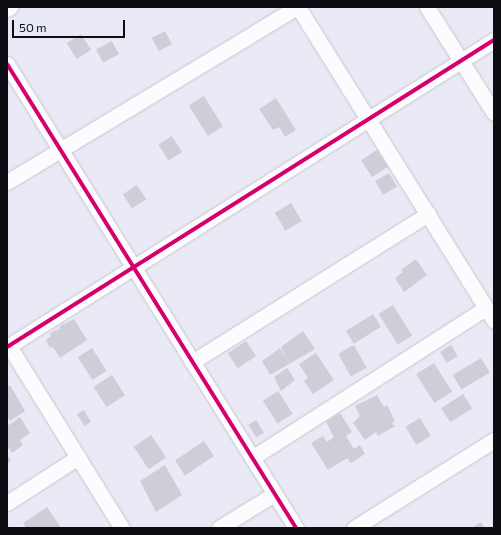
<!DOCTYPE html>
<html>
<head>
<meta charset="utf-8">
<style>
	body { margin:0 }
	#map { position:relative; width:501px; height:535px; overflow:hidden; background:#eaeaf6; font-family:Commissioner,sans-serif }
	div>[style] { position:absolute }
	.building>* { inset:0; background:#ceced8; transform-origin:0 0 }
	.roads { filter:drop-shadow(0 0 1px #c6c6d0) drop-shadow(0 0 1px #c6c6d0) }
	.minor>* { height:15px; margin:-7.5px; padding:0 7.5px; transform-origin:7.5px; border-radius:7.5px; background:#fcfcfe }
	.cycleway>* { height:4px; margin:-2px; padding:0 2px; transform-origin:2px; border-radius:2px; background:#d6006c }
	span { translate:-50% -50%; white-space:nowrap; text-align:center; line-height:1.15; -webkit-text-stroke:4px #e6e6fa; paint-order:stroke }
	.frame { position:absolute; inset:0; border:8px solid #0d0d13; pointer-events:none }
	.scale { position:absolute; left:12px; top:20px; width:113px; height:18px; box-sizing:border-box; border:2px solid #0d0d13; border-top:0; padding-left:5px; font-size:12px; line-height:14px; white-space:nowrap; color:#0d0d13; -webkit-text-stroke:3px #e6e6fa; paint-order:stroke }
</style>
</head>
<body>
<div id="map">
	<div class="building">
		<i style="left:165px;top:31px;width:15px;height:15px;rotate:62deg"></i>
		<i style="left:81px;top:34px;width:19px;height:17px;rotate:58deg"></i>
		<i style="left:112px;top:41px;width:15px;height:18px;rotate:62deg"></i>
		<i style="left:204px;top:96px;width:36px;height:18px;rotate:58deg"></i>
		<i style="clip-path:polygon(276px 98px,296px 130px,285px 137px,279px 127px,273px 130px,259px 109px)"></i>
		<i style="left:172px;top:136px;width:19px;height:16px;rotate:58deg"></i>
		<i style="left:377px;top:150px;width:20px;height:19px;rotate:57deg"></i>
		<i style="left:389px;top:173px;width:16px;height:16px;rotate:60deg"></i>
		<i style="left:137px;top:185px;width:17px;height:17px;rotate:57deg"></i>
		<i style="left:291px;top:203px;width:21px;height:19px;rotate:59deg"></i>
		<i style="clip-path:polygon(416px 259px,427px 275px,404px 292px,395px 278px,403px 272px,401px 270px)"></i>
		<i style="left:393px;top:305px;width:36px;height:17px;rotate:58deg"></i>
		<i style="left:373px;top:314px;width:15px;height:32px;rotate:58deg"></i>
		<i style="clip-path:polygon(74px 319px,87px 340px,60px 358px,53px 347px,50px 348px,46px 340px,51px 336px,50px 333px,60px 329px,60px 326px)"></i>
		<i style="clip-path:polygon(303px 331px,315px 349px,270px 375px,262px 361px,280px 348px,288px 362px,281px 347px)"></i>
		<i style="left:246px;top:341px;width:18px;height:22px;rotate:56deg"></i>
		<i style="left:354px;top:345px;width:26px;height:18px;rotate:61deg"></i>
		<i style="left:451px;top:345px;width:13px;height:13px;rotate:58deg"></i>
		<i style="left:92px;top:348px;width:27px;height:17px;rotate:57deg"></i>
		<i style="clip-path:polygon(316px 353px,334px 380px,313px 394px,304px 381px,308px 378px,299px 364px)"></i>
		<i style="left:481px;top:358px;width:17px;height:33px;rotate:59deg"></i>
		<i style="left:434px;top:363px;width:34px;height:21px;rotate:58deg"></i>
		<i style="clip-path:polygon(287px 368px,295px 380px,281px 391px,274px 377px)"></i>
		<i style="left:112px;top:375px;width:24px;height:22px;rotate:57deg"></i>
		<i style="clip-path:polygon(10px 385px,25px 411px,10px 421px,7px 416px,7px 386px)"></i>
		<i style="left:278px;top:391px;width:27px;height:18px;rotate:57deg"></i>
		<i style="left:463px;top:394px;width:17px;height:26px;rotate:57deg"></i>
		<i style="clip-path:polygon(377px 395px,384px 407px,387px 405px,395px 421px,392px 423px,395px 426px,378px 436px,376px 432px,365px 440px,353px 423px,360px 416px,355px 406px)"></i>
		<i style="left:84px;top:410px;width:14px;height:8px;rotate:60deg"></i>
		<i style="clip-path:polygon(340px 413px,352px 432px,346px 436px,354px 449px,360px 445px,365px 454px,351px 463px,347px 458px,328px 470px,311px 443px,323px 436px,327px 442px,334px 437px,326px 422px)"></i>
		<i style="clip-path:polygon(20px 417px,30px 433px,20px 440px,23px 445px,12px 453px,7px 446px,7px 426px)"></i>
		<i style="left:420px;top:418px;width:21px;height:17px;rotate:59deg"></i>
		<i style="left:256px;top:420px;width:15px;height:9px;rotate:58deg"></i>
		<i style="left:151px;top:435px;width:27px;height:21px;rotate:56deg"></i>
		<i style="left:204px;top:441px;width:18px;height:35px;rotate:56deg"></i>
		<i style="clip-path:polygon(7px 454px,11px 461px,7px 463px)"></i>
		<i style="clip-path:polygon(165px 465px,182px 495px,156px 512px,140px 481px)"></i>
		<i style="clip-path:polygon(47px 507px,61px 528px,26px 528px,23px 523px)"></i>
		<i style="clip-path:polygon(481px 522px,485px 528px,472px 528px)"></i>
	</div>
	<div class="roads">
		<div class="minor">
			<i style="left:298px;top:7px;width:370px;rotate:58deg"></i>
			<i style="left:427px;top:7px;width:125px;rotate:57.7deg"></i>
			<i style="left:7px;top:9px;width:4px;rotate:-34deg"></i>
			<i style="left:7px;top:64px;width:547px;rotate:58.08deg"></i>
			<i style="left:7px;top:182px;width:339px;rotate:-31.1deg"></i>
			<i style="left:9px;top:346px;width:214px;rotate:58.2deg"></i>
			<i style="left:7px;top:347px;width:576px;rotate:-32.23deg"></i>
			<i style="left:192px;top:362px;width:279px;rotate:-32.1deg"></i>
			<i style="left:252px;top:458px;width:278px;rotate:-32.7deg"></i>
			<i style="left:7px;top:503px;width:85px;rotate:-32.9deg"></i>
			<i style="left:219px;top:528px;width:65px;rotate:-31.7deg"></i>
			<i style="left:354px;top:528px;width:165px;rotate:-32.2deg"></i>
		</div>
	</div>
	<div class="cycleway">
		<i style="left:7px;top:64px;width:547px;rotate:58.08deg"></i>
		<i style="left:7px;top:347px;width:576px;rotate:-32.23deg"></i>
	</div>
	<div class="frame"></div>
	<div class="scale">50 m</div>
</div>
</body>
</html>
